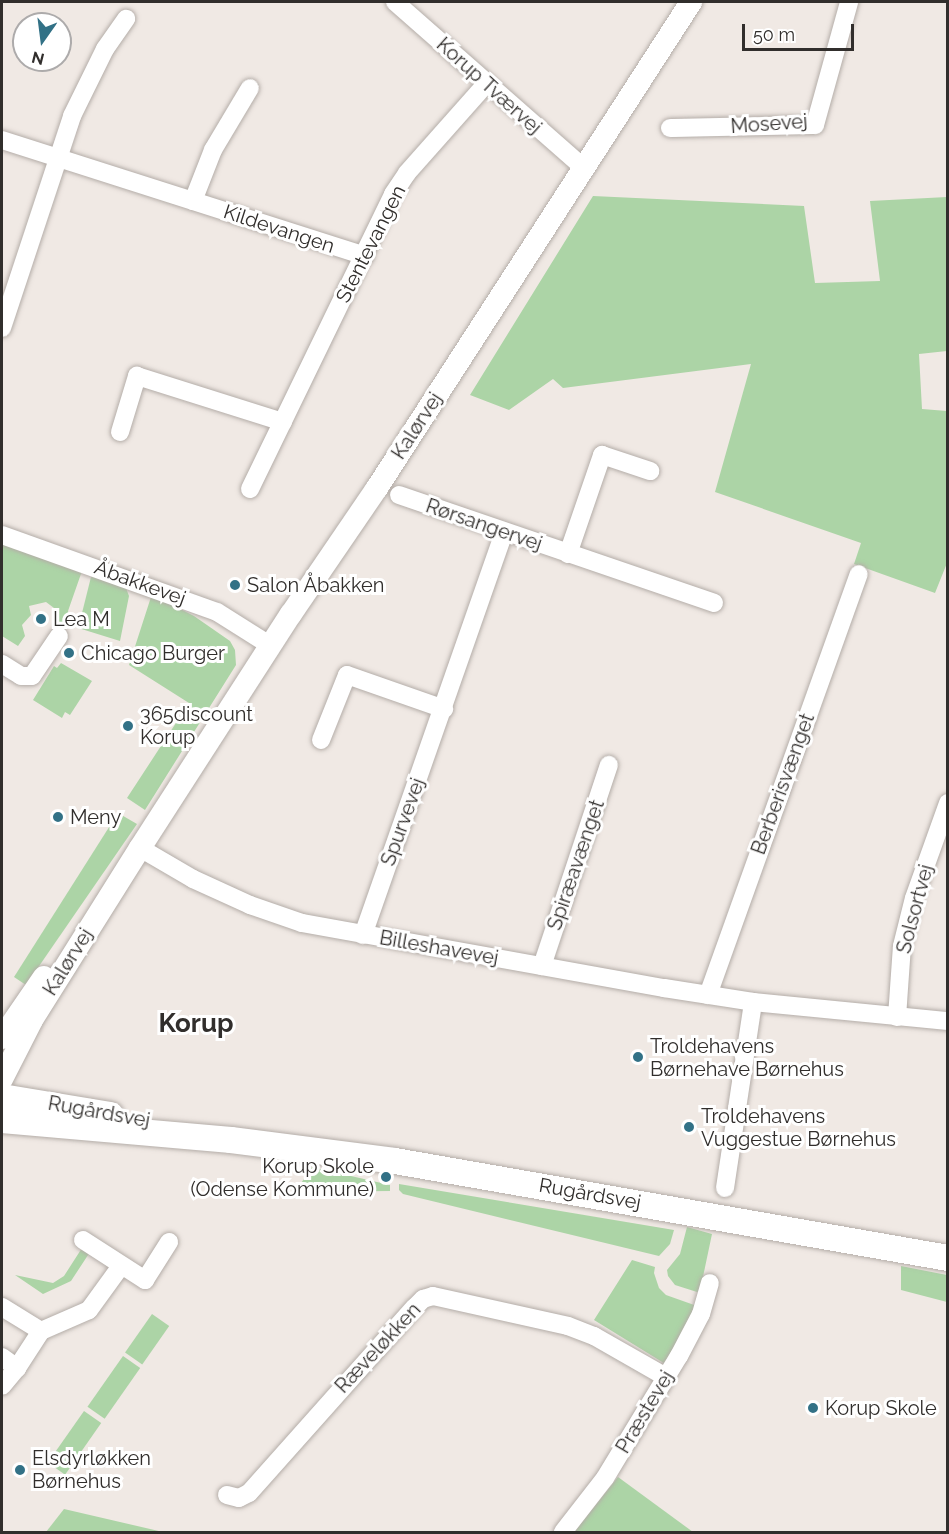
<!DOCTYPE html>
<html>
<head>
<meta charset="utf-8">
<style>
	body { margin:0 }
	#map { position:relative; width:949px; height:1534px; overflow:hidden; background:#f0e9e4; font-family:Raleway,sans-serif }
	div>[style] { position:absolute }
	.green>* { inset:0; background:#acd4a6; transform-origin:0 0 }
	.roads { filter:drop-shadow(0 0 2px #b4ada8) drop-shadow(0 0 2px #b4ada8) }
	.minor>* { height:18px; margin:-9px; padding:0 9px; transform-origin:9px; border-radius:9px; background:#fff }
	.tertiary>* { height:22px; margin:-11px; padding:0 11px; transform-origin:11px; border-radius:11px; background:#fff }
	.secondary>* { height:26px; margin:-13px; padding:0 13px; transform-origin:13px; border-radius:13px; background:#fff }
	.dots>* { width:16px; height:16px; translate:-50% -50%; box-sizing:border-box; border:3px solid #fff; border-radius:50% }
	span { translate:-50% -50%; white-space:nowrap; text-align:center; line-height:1.15; -webkit-text-stroke:6px #fff; paint-order:stroke }
	.street-label { font-size:20px; color:#312e2c }
	.poi-label { font-size:20px; color:#312e2c }
	.left { translate:0 -50%; text-align:left }
	.right { translate:-100% -50%; text-align:right }
	.district-label { font-size:26px; color:#312e2c; font-weight:700 }
	.frame { position:absolute; inset:0; border:3px solid #312e2c; pointer-events:none }
	.north { position:absolute; left:12px; top:12px; width:60px; height:60px; box-sizing:border-box; background:#fff; border:2px solid #adabab; border-radius:50%; rotate:194deg; font-size:16px; font-weight:700; line-height:24px; text-align:center; color:#312e2c }
	.north::after { content:''; display:block; margin:auto; width:21px; height:27px; background:#327186; clip-path:polygon(50% 0,100% 100%,50% 72%,0 100%) }
	.scale { position:absolute; left:742px; top:24px; width:112px; height:27px; box-sizing:border-box; border:3px solid #312e2c; border-top:0; padding-left:8px; font-size:18px; line-height:21px; white-space:nowrap; color:#312e2c; -webkit-text-stroke:4px #fff; paint-order:stroke }
</style>
</head>
<body>
<div id="map">
	<div class="green">
		<i style="clip-path:polygon(593px 196px,804px 206px,815px 283px,880px 281px,870px 201px,947px 197px,947px 351px,919px 354px,922px 409px,947px 411px,947px 563px,935px 593px,854px 564px,861px 543px,715px 492px,751px 364px,563px 388px,553px 379px,509px 410px,470px 395px)"></i>
		<i style="clip-path:polygon(2px 542px,82px 571px,68px 611px,70px 620px,65px 630px,56px 623px,54px 608px,46px 602px,29px 606px,31px 615px,22px 625px,25px 636px,18px 646px,2px 636px)"></i>
		<i style="clip-path:polygon(94px 575px,126px 588px,129px 596px,120px 641px,75px 627px,80px 621px,91px 577px)"></i>
		<i style="clip-path:polygon(151px 597px,157px 597px,194px 616px,230px 641px,235px 650px,236px 665px,145px 810px,127px 798px,189px 703px,129px 665px)"></i>
		<i style="clip-path:polygon(61px 663px,92px 681px,70px 715px,65px 712px,62px 718px,33px 700px,54px 666px,57px 668px)"></i>
		<i style="clip-path:polygon(118px 813px,137px 824px,26px 985px,14px 977px)"></i>
		<i style="clip-path:polygon(312px 1167px,390px 1185px,390px 1191px,295px 1192px)"></i>
		<i style="clip-path:polygon(399px 1184px,674px 1230px,670px 1244px,659px 1256px,403px 1194px,399px 1190px)"></i>
		<i style="clip-path:polygon(687px 1227px,712px 1234px,700px 1291px,697px 1292px,675px 1285px,668px 1276px,667px 1270px,680px 1254px)"></i>
		<i style="clip-path:polygon(82px 1248px,90px 1252px,71px 1281px,43px 1294px,15px 1275px,53px 1283px,64px 1276px)"></i>
		<i style="clip-path:polygon(632px 1260px,655px 1267px,654px 1273px,659px 1288px,666px 1295px,697px 1306px,667px 1365px,594px 1320px)"></i>
		<i style="clip-path:polygon(901px 1266px,947px 1275px,947px 1302px,901px 1290px)"></i>
		<i style="left:152px;top:1314px;width:21px;height:47px;rotate:35deg"></i>
		<i style="left:123px;top:1356px;width:21px;height:62px;rotate:35deg"></i>
		<i style="left:84px;top:1411px;width:21px;height:63px;rotate:35deg"></i>
		<i style="clip-path:polygon(618px 1477px,693px 1532px,574px 1532px)"></i>
		<i style="clip-path:polygon(64px 1509px,163px 1532px,46px 1532px)"></i>
	</div>
	<div class="roads">
		<div class="minor">
			<i style="left:395px;top:2px;width:253px;rotate:41.3deg"></i>
			<i style="left:670px;top:128px;width:145px;rotate:-1.2deg"></i>
			<i style="left:815px;top:125px;width:128px;rotate:-74.5deg"></i>
			<i style="left:2px;top:140px;width:381px;rotate:17.7deg"></i>
			<i style="left:193px;top:201px;width:55px;rotate:-68.6deg"></i>
			<i style="left:213px;top:150px;width:72px;rotate:-59.2deg"></i>
			<i style="left:2px;top:328px;width:223px;rotate:-71.7deg"></i>
			<i style="left:72px;top:116px;width:75px;rotate:-63.8deg"></i>
			<i style="left:105px;top:49px;width:37px;rotate:-55deg"></i>
			<i style="left:120px;top:432px;width:59px;rotate:-73.1deg"></i>
			<i style="left:137px;top:376px;width:153px;rotate:17.5deg"></i>
			<i style="left:250px;top:489px;width:328px;rotate:-64.1deg"></i>
			<i style="left:393px;top:194px;width:25px;rotate:-56deg"></i>
			<i style="left:407px;top:173px;width:119px;rotate:-48.4deg"></i>
			<i style="left:399px;top:495px;width:333px;rotate:18.9deg"></i>
			<i style="left:2px;top:535px;width:228px;rotate:19.7deg"></i>
			<i style="left:217px;top:612px;width:64px;rotate:32.2deg"></i>
			<i style="left:568px;top:554px;width:105px;rotate:-71deg"></i>
			<i style="left:602px;top:455px;width:51px;rotate:18.4deg"></i>
			<i style="left:2px;top:664px;width:22px;rotate:32deg"></i>
			<i style="left:21px;top:676px;width:11px"></i>
			<i style="left:32px;top:676px;width:48px;rotate:-56deg"></i>
			<i style="left:321px;top:740px;width:70px;rotate:-68.2deg"></i>
			<i style="left:347px;top:675px;width:103px;rotate:19.3deg"></i>
			<i style="left:140px;top:848px;width:61px;rotate:30.3deg"></i>
			<i style="left:193px;top:879px;width:63px;rotate:24.5deg"></i>
			<i style="left:250px;top:905px;width:55px;rotate:19.1deg"></i>
			<i style="left:302px;top:923px;width:368px;rotate:10.2deg"></i>
			<i style="left:664px;top:988px;width:90px;rotate:8.9deg"></i>
			<i style="left:753px;top:1002px;width:196px;rotate:5.6deg"></i>
			<i style="left:363px;top:935px;width:426px;rotate:-70.7deg"></i>
			<i style="left:542px;top:966px;width:212px;rotate:-71.6deg"></i>
			<i style="left:708px;top:995px;width:447px;rotate:-70.3deg"></i>
			<i style="left:897px;top:1017px;width:71px;rotate:-86deg"></i>
			<i style="left:902px;top:946px;width:49px;rotate:-76deg"></i>
			<i style="left:914px;top:898px;width:101px;rotate:-70.3deg"></i>
			<i style="left:725px;top:1188px;width:188px;rotate:-81.4deg"></i>
			<i style="left:83px;top:1240px;width:74px;rotate:32.8deg"></i>
			<i style="left:145px;top:1280px;width:45px;rotate:-57.7deg"></i>
			<i style="left:2px;top:1307px;width:46px;rotate:31.6deg"></i>
			<i style="left:2px;top:1357px;width:19px;rotate:36deg"></i>
			<i style="left:17px;top:1368px;width:23px;rotate:130deg"></i>
			<i style="left:17px;top:1368px;width:44px;rotate:-57deg"></i>
			<i style="left:41px;top:1331px;width:52px;rotate:-23.6deg"></i>
			<i style="left:89px;top:1310px;width:54px;rotate:-54deg"></i>
			<i style="left:227px;top:1495px;width:12px;rotate:14deg"></i>
			<i style="left:239px;top:1498px;width:11px;rotate:-27deg"></i>
			<i style="left:249px;top:1493px;width:248px;rotate:-48.3deg"></i>
			<i style="left:414px;top:1308px;width:13px;rotate:-45deg"></i>
			<i style="left:423px;top:1299px;width:10px;rotate:-17deg"></i>
			<i style="left:433px;top:1296px;width:138px;rotate:12.5deg"></i>
			<i style="left:568px;top:1326px;width:28px;rotate:21deg"></i>
			<i style="left:594px;top:1336px;width:83px;rotate:29.7deg"></i>
			<i style="left:563px;top:1532px;width:68px;rotate:-52.1deg"></i>
			<i style="left:605px;top:1478px;width:143px;rotate:-58.8deg"></i>
			<i style="left:679px;top:1356px;width:47px;rotate:-62.4deg"></i>
			<i style="left:701px;top:1314px;width:32px;rotate:-74deg"></i>
		</div>
		<div class="tertiary">
			<i style="left:2px;top:1038px;width:74px;rotate:-55.5deg"></i>
			<i style="left:2px;top:1079px;width:66px;rotate:-63deg"></i>
			<i style="left:32px;top:1020px;width:203px;rotate:-57.9deg"></i>
			<i style="left:140px;top:848px;width:278px;rotate:-57.2deg"></i>
			<i style="left:291px;top:614px;width:153px;rotate:-55.7deg"></i>
			<i style="left:377px;top:488px;width:579px;rotate:-57.13deg"></i>
		</div>
		<div class="secondary">
			<i style="left:2px;top:1097px;width:110px;rotate:9.4deg"></i>
			<i style="left:2px;top:1120px;width:230px;rotate:5deg"></i>
			<i style="left:231px;top:1140px;width:165px;rotate:7.3deg"></i>
			<i style="left:395px;top:1161px;width:561px;rotate:9.95deg"></i>
		</div>
	</div>
	<div class="dots">
		<i style="left:235px;top:585px;background:#327186"></i>
		<i style="left:41px;top:619px;background:#327186"></i>
		<i style="left:69px;top:653px;background:#327186"></i>
		<i style="left:128px;top:726px;background:#327186"></i>
		<i style="left:58px;top:817px;background:#327186"></i>
		<i style="left:638px;top:1057px;background:#327186"></i>
		<i style="left:689px;top:1127px;background:#327186"></i>
		<i style="left:386px;top:1177px;background:#327186"></i>
		<i style="left:813px;top:1408px;background:#327186"></i>
		<i style="left:20px;top:1470px;background:#327186"></i>
	</div>
	<div class="street-label">
		<span style="left:489px;top:86px;rotate:42deg">Korup Tværvej</span>
		<span style="left:769px;top:124px;rotate:-4deg">Mosevej</span>
		<span style="left:279px;top:229px;rotate:18deg">Kildevangen</span>
		<span style="left:371px;top:244px;rotate:-63deg">Stentevangen</span>
		<span style="left:417px;top:426px;rotate:-57deg">Kalørvej</span>
		<span style="left:484px;top:525px;rotate:19deg">Rørsangervej</span>
		<span style="left:140px;top:583px;rotate:20deg">Åbakkevej</span>
		<span style="left:783px;top:784px;rotate:-70deg">Berberisvænget</span>
		<span style="left:403px;top:822px;rotate:-70deg">Spurvevej</span>
		<span style="left:576px;top:865px;rotate:-71deg">Spiræavænget</span>
		<span style="left:915px;top:909px;rotate:-75deg">Solsortvej</span>
		<span style="left:439px;top:948px;rotate:10deg">Billeshavevej</span>
		<span style="left:68px;top:962px;rotate:-58deg">Kalørvej</span>
		<span style="left:99px;top:1112px;rotate:10deg">Rugårdsvej</span>
		<span style="left:590px;top:1194px;rotate:10deg">Rugårdsvej</span>
		<span style="left:378px;top:1348px;rotate:-47deg">Ræveløkken</span>
		<span style="left:645px;top:1412px;rotate:-59deg">Præstevej</span>
	</div>
	<div class="poi-label">
		<span class="left" style="left:247px;top:585px">Salon Åbakken</span>
		<span class="left" style="left:53px;top:619px">Lea M</span>
		<span class="left" style="left:81px;top:653px">Chicago Burger</span>
		<span class="left" style="left:140px;top:726px">365discount<br>Korup</span>
		<span class="left" style="left:70px;top:817px">Meny</span>
		<span class="left" style="left:650px;top:1058px">Troldehavens<br>Børnehave Børnehus</span>
		<span class="left" style="left:701px;top:1128px">Troldehavens<br>Vuggestue Børnehus</span>
		<span class="right" style="left:374px;top:1178px">Korup Skole<br>(Odense Kommune)</span>
		<span class="left" style="left:825px;top:1408px">Korup Skole</span>
		<span class="left" style="left:32px;top:1470px">Elsdyrløkken<br>Børnehus</span>
	</div>
	<div class="district-label">
		<span style="left:196px;top:1024px">Korup</span>
	</div>
	<div class="frame"></div>
	<div class="north">N</div>
	<div class="scale">50 m</div>
</div>
</body>
</html>
